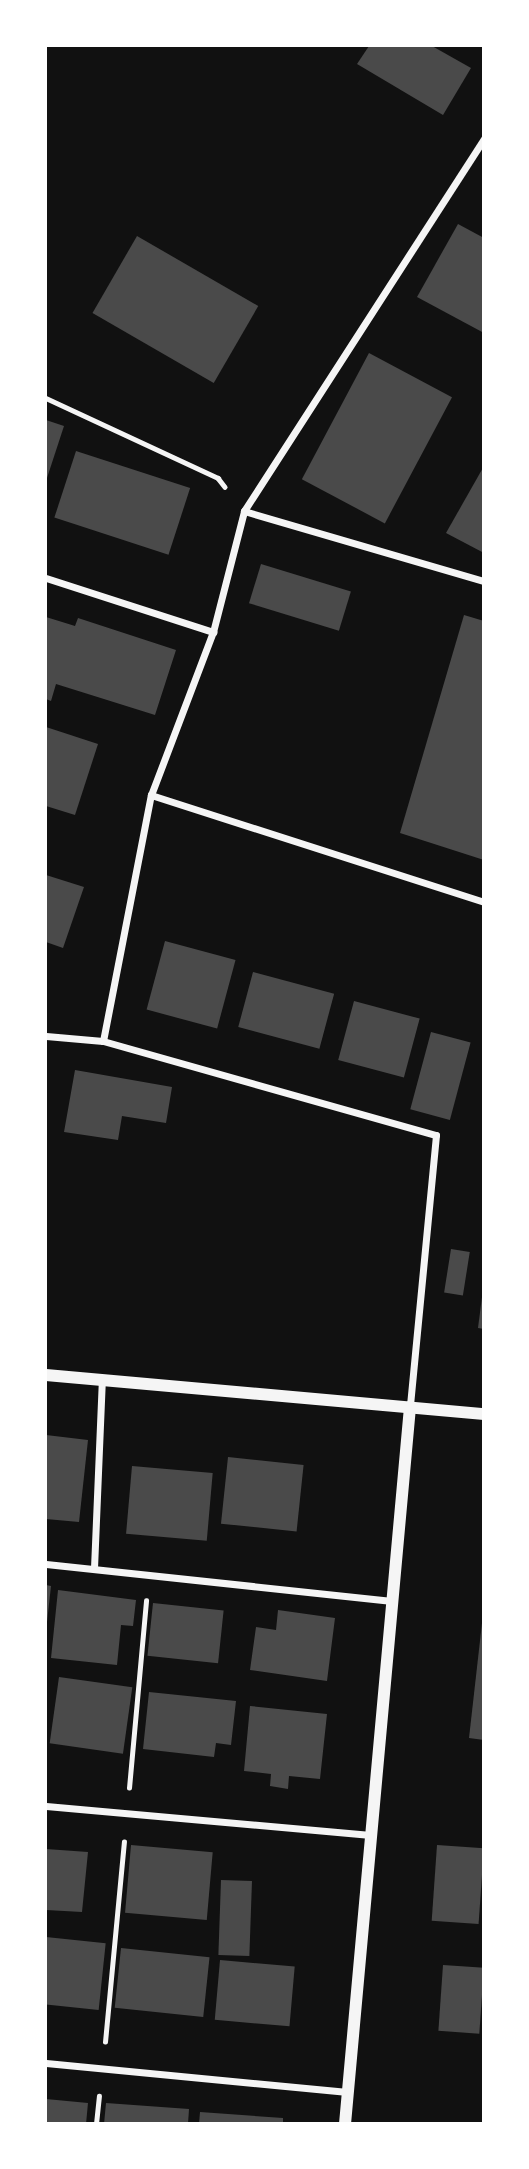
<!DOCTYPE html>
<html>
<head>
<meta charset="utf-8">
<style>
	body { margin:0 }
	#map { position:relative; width:529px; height:2169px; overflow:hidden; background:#111; font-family:"Sofia Sans Condensed",sans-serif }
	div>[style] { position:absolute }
	.building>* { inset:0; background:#4a4a4a; transform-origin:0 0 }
	.path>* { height:4.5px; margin:-2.25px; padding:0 2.25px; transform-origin:2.25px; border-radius:2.25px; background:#f5f5f5 }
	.minor>* { height:7px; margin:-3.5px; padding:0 3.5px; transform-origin:3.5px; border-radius:3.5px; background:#f5f5f5 }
	.tertiary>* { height:12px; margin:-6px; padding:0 6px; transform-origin:6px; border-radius:6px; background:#f5f5f5 }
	span { translate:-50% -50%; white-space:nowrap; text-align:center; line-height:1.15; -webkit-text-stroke:6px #fff; paint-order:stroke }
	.frame { position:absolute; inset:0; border:47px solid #fff; pointer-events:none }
</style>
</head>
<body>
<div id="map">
	<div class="building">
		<i style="clip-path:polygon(369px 46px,432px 46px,471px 68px,443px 115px,357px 64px)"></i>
		<i style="clip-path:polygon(458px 224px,484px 238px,484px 333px,417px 297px)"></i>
		<i style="left:137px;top:236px;width:140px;height:89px;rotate:30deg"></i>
		<i style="left:369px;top:353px;width:94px;height:143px;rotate:28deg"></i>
		<i style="clip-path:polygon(46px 420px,64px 426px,46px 481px)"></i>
		<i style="left:76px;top:451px;width:120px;height:70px;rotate:18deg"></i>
		<i style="clip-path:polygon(484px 466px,484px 553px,446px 533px)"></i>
		<i style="left:261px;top:564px;width:94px;height:41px;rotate:17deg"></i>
		<i style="clip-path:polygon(464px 615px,484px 621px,484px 860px,400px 833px)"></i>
		<i style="clip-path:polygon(46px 617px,75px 626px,78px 618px,176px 650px,155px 715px,56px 684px,51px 701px,46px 699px)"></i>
		<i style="clip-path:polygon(46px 727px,98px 744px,75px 815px,46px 806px)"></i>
		<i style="clip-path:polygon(46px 875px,84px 887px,63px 948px,46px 942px)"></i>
		<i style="left:165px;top:941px;width:73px;height:71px;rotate:15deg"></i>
		<i style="left:253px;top:972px;width:84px;height:57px;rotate:15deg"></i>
		<i style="left:354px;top:1001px;width:68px;height:61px;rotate:15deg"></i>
		<i style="left:431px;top:1032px;width:41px;height:80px;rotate:15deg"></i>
		<i style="clip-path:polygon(75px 1070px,172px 1087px,166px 1123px,122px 1116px,118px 1140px,64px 1132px)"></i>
		<i style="left:451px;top:1249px;width:19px;height:44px;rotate:9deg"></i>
		<i style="clip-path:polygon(482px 1297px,484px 1297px,484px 1329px,478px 1328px)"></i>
		<i style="clip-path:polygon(46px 1435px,88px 1440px,79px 1522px,46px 1519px)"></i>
		<i style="left:228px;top:1457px;width:76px;height:67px;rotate:6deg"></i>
		<i style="left:132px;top:1466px;width:81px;height:68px;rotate:5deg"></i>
		<i style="clip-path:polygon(46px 1585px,51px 1586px,47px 1622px,46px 1621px)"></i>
		<i style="clip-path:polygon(58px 1590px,136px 1600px,133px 1626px,121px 1625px,117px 1665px,51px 1658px)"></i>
		<i style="left:153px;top:1603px;width:71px;height:53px;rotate:6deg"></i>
		<i style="clip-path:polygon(278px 1610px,335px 1618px,327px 1681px,250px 1670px,256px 1627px,276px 1630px)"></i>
		<i style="clip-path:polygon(482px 1623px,484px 1623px,484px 1740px,469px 1738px)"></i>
		<i style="left:59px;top:1677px;width:74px;height:67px;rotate:8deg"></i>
		<i style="clip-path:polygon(149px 1692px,236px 1701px,231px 1745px,216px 1743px,214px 1757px,143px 1749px)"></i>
		<i style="clip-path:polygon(250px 1706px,327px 1714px,320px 1779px,289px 1776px,288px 1789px,270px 1786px,271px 1774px,244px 1771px)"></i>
		<i style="left:131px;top:1845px;width:82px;height:68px;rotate:5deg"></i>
		<i style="left:437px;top:1845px;width:47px;height:76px;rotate:4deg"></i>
		<i style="clip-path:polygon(46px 1849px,88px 1852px,82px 1912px,46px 1910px)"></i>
		<i style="left:221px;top:1880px;width:31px;height:75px;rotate:2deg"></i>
		<i style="left:46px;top:1937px;width:60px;height:67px;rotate:6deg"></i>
		<i style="left:121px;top:1948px;width:89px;height:60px;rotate:6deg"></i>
		<i style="left:220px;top:1960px;width:75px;height:60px;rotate:5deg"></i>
		<i style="left:443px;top:1965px;width:41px;height:66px;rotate:4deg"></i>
		<i style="clip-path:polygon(46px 2099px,88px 2103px,86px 2124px,46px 2124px)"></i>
		<i style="clip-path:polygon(106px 2103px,189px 2109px,188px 2124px,104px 2124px)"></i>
		<i style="clip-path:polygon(200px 2112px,283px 2118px,283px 2124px,199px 2124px)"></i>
	</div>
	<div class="path">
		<i style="left:46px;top:398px;width:190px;rotate:24.9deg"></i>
		<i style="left:218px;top:478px;width:11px;rotate:52deg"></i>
		<i style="left:129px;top:1788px;width:188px;rotate:-84.8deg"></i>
		<i style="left:105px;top:2042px;width:201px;rotate:-84.6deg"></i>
		<i style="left:96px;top:2124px;width:28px;rotate:-84deg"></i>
	</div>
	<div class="minor">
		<i style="left:244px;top:511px;width:250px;rotate:16.3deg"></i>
		<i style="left:46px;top:578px;width:176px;rotate:17.9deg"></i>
		<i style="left:151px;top:795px;width:350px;rotate:17.8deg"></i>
		<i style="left:46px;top:1036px;width:57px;rotate:5deg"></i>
		<i style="left:103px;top:1041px;width:346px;rotate:15.8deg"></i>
		<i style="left:436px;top:1135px;width:273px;rotate:95.5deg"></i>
		<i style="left:103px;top:1041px;width:251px;rotate:-79deg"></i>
		<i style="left:151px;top:795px;width:174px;rotate:-69.2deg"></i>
		<i style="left:213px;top:632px;width:125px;rotate:-75.6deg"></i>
		<i style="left:244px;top:511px;width:444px;rotate:-57.2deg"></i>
		<i style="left:46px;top:1564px;width:348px;rotate:6.1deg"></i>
		<i style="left:94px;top:1568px;width:187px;rotate:-87.6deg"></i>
		<i style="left:46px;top:1806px;width:326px;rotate:5.1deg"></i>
		<i style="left:46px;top:2063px;width:303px;rotate:5.5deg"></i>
	</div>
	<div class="tertiary">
		<i style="left:46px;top:1375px;width:440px;rotate:5.1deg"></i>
		<i style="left:345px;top:2124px;width:720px;rotate:-84.82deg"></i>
	</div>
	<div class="frame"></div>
</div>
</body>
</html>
